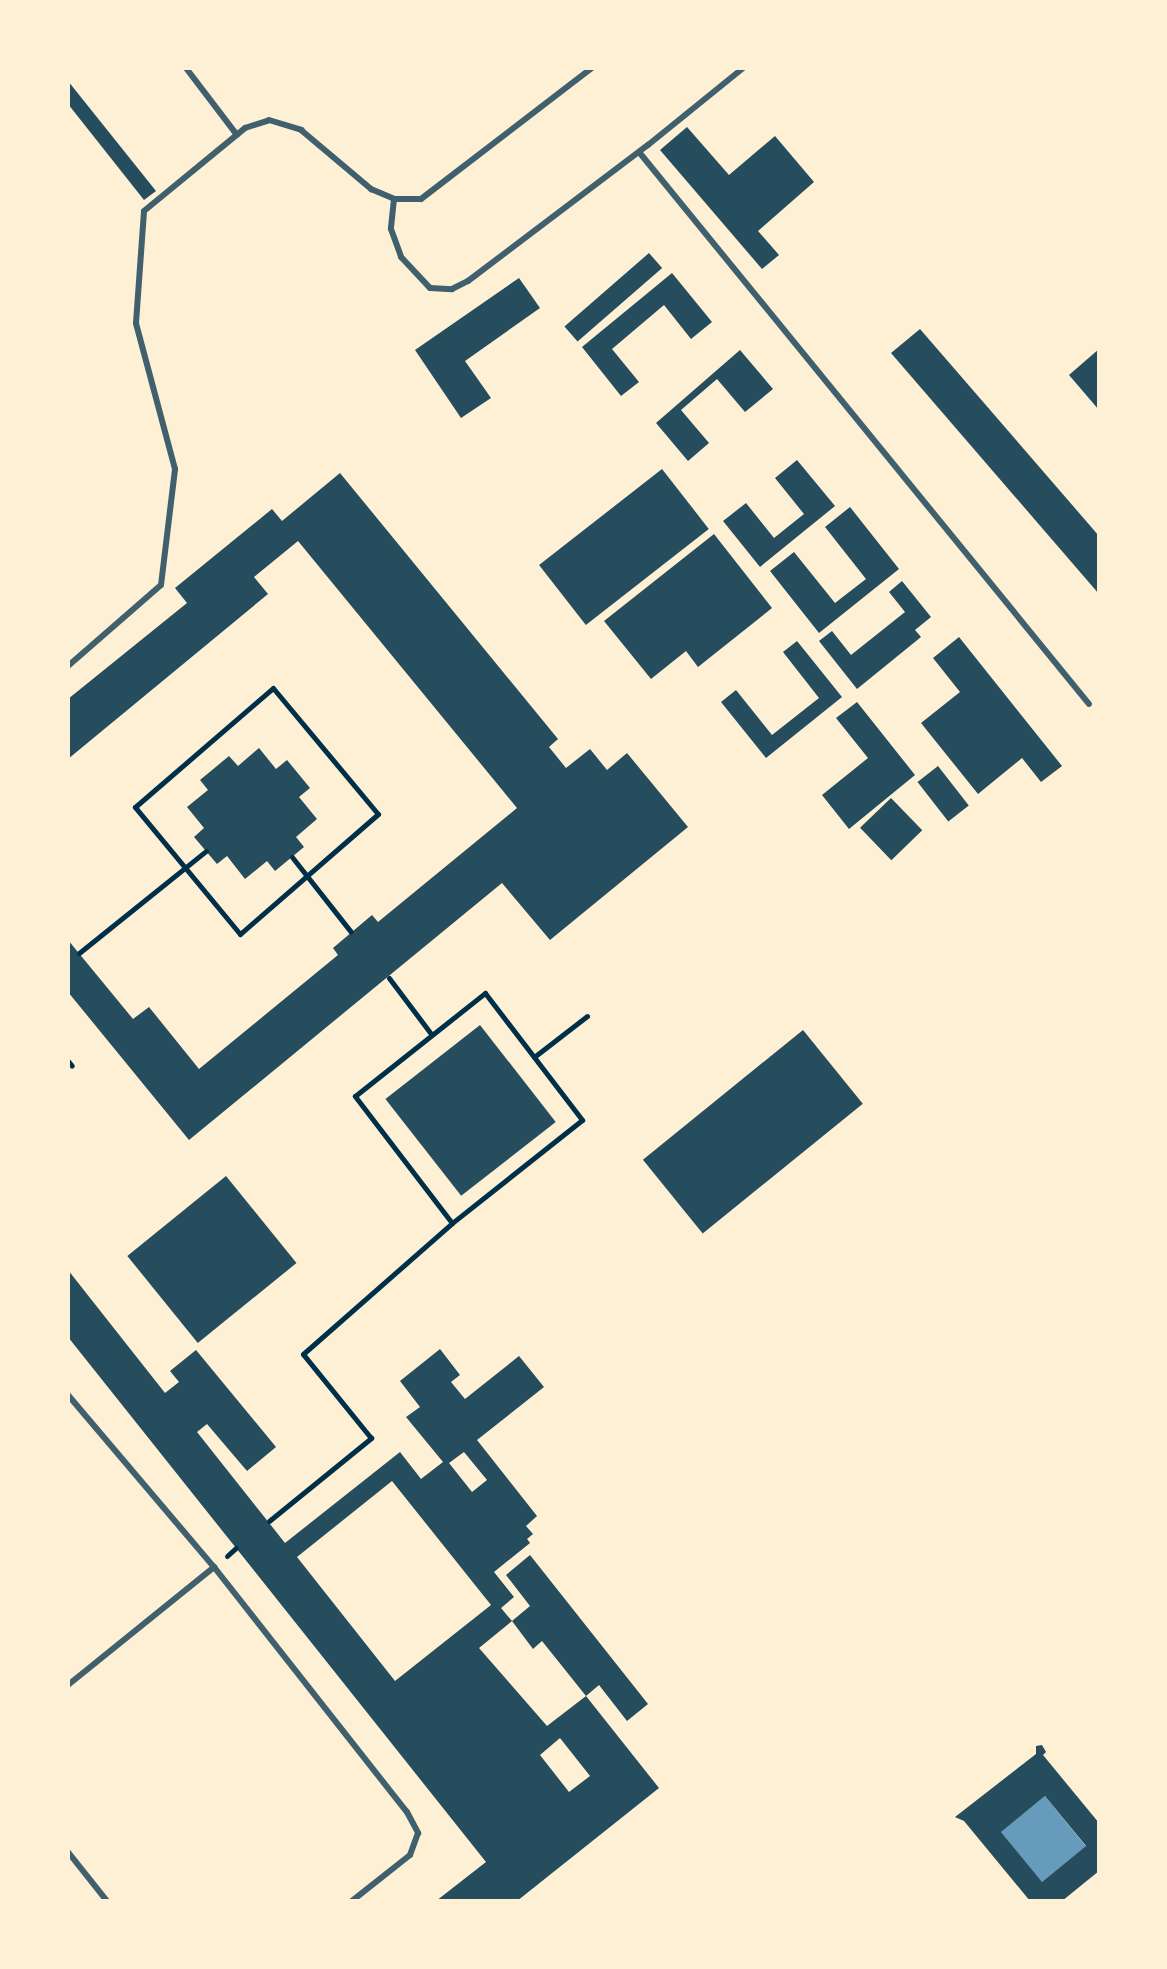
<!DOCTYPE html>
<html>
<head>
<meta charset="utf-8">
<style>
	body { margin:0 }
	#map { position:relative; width:1167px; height:1969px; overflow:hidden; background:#fdf0d5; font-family:"Archivo Narrow",sans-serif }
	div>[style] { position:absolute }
	.water>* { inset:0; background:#669bbc; transform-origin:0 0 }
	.building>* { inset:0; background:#264d5e; transform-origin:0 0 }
	.path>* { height:5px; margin:-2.5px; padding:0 2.5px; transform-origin:2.5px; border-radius:2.5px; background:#003049 }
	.service>* { height:6px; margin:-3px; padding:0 3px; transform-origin:3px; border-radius:3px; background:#3f606c }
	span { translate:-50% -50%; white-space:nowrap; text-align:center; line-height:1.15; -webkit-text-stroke:6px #fdf0d5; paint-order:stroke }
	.frame { position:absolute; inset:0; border:70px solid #fdf0d5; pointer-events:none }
</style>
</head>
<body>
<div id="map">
	<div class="water">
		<i style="left:1045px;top:1796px;width:65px;height:57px;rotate:51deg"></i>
	</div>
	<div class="building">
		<i style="clip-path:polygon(68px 81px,156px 191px,144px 200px,68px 104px)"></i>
		<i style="clip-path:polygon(687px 127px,729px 175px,775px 136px,814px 182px,758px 231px,779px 255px,762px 269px,660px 150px)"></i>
		<i style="left:649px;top:253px;width:20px;height:112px;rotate:49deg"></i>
		<i style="clip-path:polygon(672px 273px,712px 322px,691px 339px,664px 305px,612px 349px,639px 382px,621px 396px,582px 347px)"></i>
		<i style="clip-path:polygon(519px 278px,540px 308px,465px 361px,491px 398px,461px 418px,415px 350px)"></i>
		<i style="clip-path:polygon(920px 329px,1099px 536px,1099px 594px,891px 353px)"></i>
		<i style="clip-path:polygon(1099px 349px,1099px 410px,1069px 375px)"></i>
		<i style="clip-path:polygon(740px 350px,773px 389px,745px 412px,717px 379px,681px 410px,709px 443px,688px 461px,656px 423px)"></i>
		<i style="clip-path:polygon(797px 460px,835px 506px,760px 567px,723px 521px,746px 503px,774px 538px,804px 514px,775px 478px)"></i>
		<i style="left:662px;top:469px;width:76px;height:156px;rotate:52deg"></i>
		<i style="clip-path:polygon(340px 473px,558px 739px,549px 747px,566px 768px,590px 749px,607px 770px,627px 753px,688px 827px,550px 940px,502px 883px,189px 1140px,68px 992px,68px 940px,133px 1019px,149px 1007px,199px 1069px,338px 955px,333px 948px,372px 915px,378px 922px,517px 808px,298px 541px,254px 577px,268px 594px,68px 759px,68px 699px,187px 603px,175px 588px,272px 509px,282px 521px)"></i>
		<i style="clip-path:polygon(850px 507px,899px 569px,819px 633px,770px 571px,794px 552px,835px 603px,866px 579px,825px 527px)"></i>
		<i style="clip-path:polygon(714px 534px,772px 608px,698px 667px,686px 651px,651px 679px,604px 621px)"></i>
		<i style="clip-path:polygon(902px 581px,931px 617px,915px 630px,921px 637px,857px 689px,819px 641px,832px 631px,851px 655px,905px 612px,889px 592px)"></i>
		<i style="clip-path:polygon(959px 637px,1062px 766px,1041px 782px,1022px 758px,978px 794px,921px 723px,960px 692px,933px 658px)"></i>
		<i style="clip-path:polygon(797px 641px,842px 697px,766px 758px,721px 702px,736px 690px,772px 735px,819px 698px,783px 652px)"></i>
		<i style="clip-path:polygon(857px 702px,915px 775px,849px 829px,822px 795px,868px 758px,836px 718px)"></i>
		<i style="clip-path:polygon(259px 748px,276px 769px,287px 760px,310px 788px,299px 797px,317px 819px,296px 837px,304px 847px,275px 871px,267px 861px,245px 879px,227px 856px,217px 864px,194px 837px,204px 828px,187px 807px,208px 790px,200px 780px,229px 756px,238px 766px)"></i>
		<i style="left:938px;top:766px;width:50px;height:26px;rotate:52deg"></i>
		<i style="left:891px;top:798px;width:45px;height:43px;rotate:46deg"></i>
		<i style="left:480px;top:1025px;width:123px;height:120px;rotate:52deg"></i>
		<i style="left:803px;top:1030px;width:95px;height:206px;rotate:51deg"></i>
		<i style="left:226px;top:1176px;width:112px;height:127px;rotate:51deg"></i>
		<i style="clip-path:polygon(evenodd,68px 1270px,165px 1393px,179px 1382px,170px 1371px,196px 1350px,276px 1447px,247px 1471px,207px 1424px,197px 1432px,285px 1543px,400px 1452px,421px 1479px,443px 1462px,406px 1417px,420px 1407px,400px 1381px,440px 1349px,460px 1375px,451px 1382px,465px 1399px,519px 1356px,544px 1387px,477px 1440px,537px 1516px,526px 1526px,533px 1534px,527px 1539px,530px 1543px,494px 1572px,514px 1597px,501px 1608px,512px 1621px,479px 1648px,547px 1726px,586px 1696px,659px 1788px,517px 1901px,436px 1901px,486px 1862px,68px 1337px,68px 1270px,464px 1452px,487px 1480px,472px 1492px,449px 1463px,464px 1452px,68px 1270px,392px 1481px,491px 1605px,395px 1681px,297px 1557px,392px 1481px,68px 1270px,560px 1738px,590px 1776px,569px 1792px,540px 1755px,560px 1738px)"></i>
		<i style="clip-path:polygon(530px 1555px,648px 1704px,627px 1721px,599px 1685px,586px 1696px,542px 1641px,533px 1649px,512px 1621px,530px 1606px,506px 1575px)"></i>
		<i style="clip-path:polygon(evenodd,1042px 1745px,1046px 1752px,1043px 1755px,1099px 1823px,1099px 1871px,1062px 1901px,1030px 1901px,964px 1821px,955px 1817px,1036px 1754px,1036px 1746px,1042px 1745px,1045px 1796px,1086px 1846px,1042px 1882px,1001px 1832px,1045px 1796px)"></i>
	</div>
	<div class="path">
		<i style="left:273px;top:688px;width:164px;rotate:50.2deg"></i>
		<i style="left:378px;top:814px;width:183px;rotate:139deg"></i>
		<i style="left:240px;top:934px;width:165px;rotate:-129.6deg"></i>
		<i style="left:135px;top:807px;width:182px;rotate:-40.8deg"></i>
		<i style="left:292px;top:857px;width:95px;rotate:51.8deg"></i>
		<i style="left:79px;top:953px;width:163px;rotate:-38.8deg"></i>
		<i style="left:389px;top:978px;width:71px;rotate:53deg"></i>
		<i style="left:485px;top:993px;width:160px;rotate:52.6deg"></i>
		<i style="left:582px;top:1120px;width:166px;rotate:141.6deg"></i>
		<i style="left:452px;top:1223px;width:160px;rotate:-127.4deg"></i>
		<i style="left:355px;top:1096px;width:166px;rotate:-38.4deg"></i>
		<i style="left:534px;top:1057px;width:67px;rotate:-37.7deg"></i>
		<i style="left:68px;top:1061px;width:6px;rotate:51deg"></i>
		<i style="left:269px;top:1521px;width:132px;rotate:-39.1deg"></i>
		<i style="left:371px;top:1438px;width:108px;rotate:-129deg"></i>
		<i style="left:303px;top:1354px;width:198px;rotate:-41.3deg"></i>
		<i style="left:227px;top:1556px;width:12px;rotate:-42deg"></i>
	</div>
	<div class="service">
		<i style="left:186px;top:68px;width:84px;rotate:52.7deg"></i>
		<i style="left:639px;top:152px;width:712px;rotate:50.81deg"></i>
		<i style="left:394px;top:199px;width:30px;rotate:96deg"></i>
		<i style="left:391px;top:229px;width:30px;rotate:70deg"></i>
		<i style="left:401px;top:257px;width:42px;rotate:46.9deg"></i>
		<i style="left:430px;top:288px;width:22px;rotate:3deg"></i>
		<i style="left:452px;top:289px;width:18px;rotate:-27deg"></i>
		<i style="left:468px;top:281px;width:226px;rotate:-37.1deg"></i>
		<i style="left:648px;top:145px;width:122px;rotate:-39deg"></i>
		<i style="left:68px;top:666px;width:123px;rotate:-41.1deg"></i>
		<i style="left:161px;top:585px;width:117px;rotate:-83.1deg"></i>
		<i style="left:175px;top:469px;width:151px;rotate:-105deg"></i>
		<i style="left:136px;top:323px;width:112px;rotate:-85.9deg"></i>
		<i style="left:144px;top:211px;width:131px;rotate:-39.4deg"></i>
		<i style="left:245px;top:128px;width:25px;rotate:-18deg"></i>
		<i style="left:269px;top:120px;width:34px;rotate:17deg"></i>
		<i style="left:301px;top:130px;width:92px;rotate:40.1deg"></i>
		<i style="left:371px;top:189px;width:25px;rotate:23deg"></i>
		<i style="left:394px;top:199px;width:27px"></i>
		<i style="left:421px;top:199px;width:215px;rotate:-37.5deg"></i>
		<i style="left:68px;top:1395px;width:226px;rotate:49.7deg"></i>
		<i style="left:214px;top:1567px;width:312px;rotate:51.8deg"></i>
		<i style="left:407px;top:1812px;width:24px;rotate:62deg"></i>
		<i style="left:418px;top:1833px;width:23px;rotate:110deg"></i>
		<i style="left:410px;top:1855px;width:74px;rotate:141.6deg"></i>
		<i style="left:68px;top:1685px;width:188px;rotate:-38.9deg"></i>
		<i style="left:68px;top:1852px;width:63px;rotate:51.5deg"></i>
	</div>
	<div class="frame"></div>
</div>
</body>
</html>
